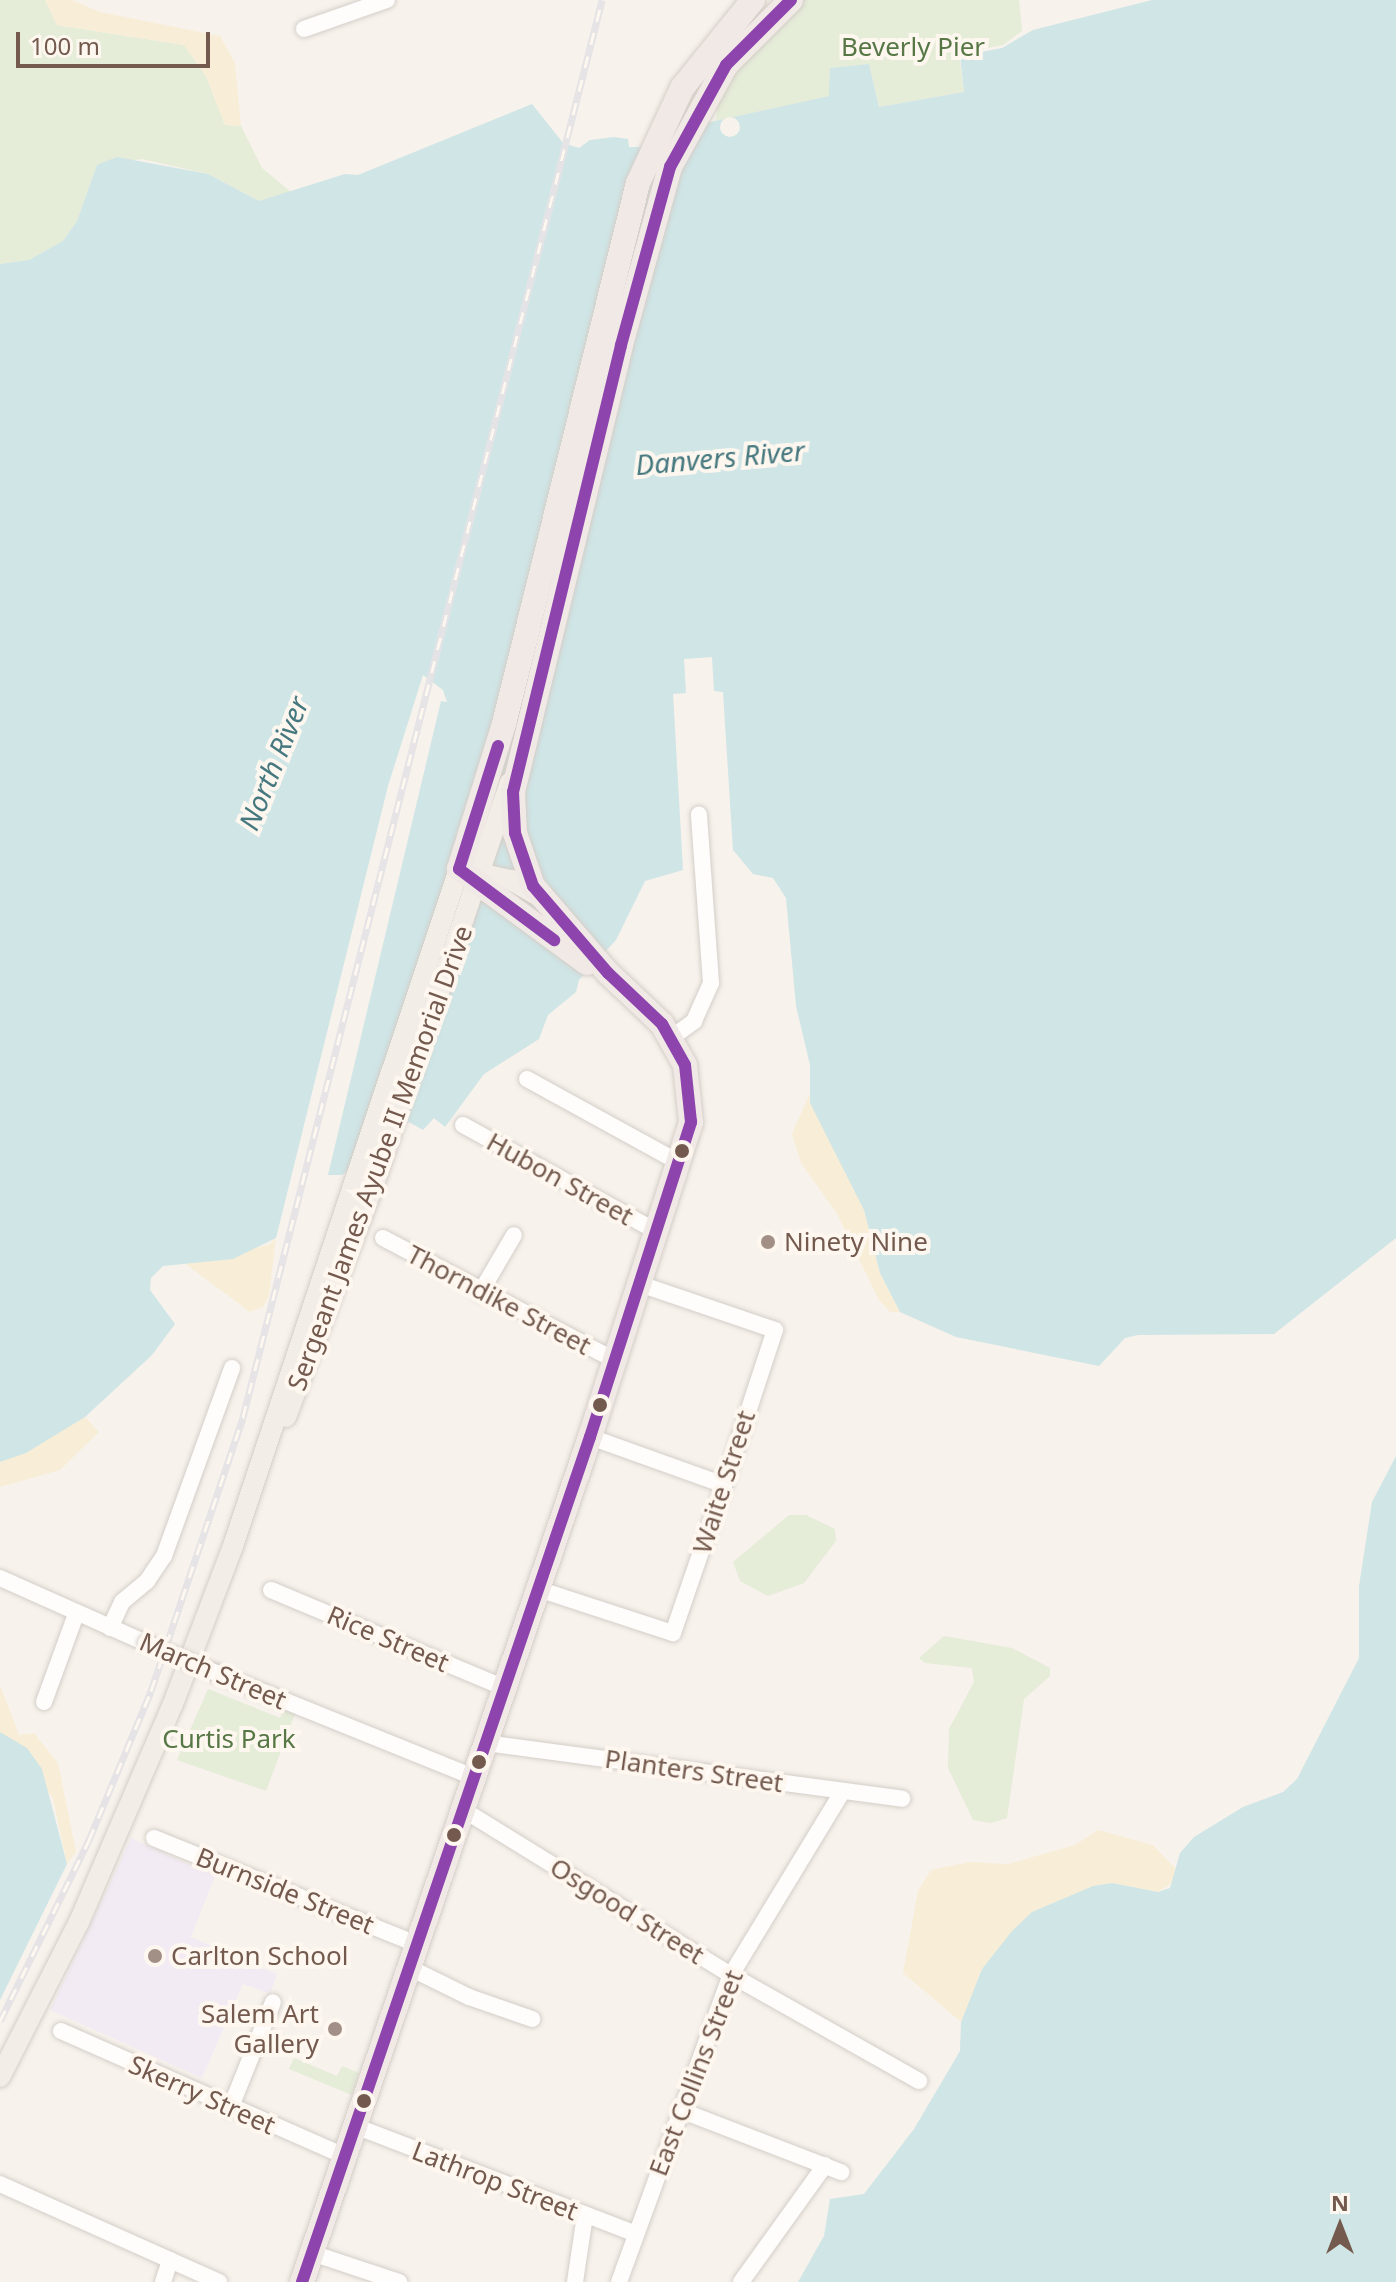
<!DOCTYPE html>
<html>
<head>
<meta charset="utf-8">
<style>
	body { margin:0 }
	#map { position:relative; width:1396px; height:2282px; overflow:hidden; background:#f7f2ec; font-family:"Noto Sans",sans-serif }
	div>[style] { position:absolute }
	.education>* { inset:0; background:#f3ebf3 }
	.green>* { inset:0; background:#e5ecd8 }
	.sand>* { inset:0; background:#f8eed7 }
	.water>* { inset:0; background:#cfe5e6 }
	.pier>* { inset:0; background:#f7f2ec }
	.round { border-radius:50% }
	.roads { filter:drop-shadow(0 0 2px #d4cec8) drop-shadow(0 0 2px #d4cec8) }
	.minor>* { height:16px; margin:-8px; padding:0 8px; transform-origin:8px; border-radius:8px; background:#fefdfc }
	.major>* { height:20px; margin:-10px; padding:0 10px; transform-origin:10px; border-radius:10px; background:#f2ede6 }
	.highway>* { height:24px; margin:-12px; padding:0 12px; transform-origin:12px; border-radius:12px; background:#f0e9e6 }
	.rail>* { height:7px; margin-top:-3.5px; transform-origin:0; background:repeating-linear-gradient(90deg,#fef7ef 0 12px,#e5e3e5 0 24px); box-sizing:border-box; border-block:2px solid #e5e3e5 }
	.bridges { filter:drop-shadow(0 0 2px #d4cec8) drop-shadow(0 0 2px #d4cec8) }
	.minor-bridge>* { height:16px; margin:-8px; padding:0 8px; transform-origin:8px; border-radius:8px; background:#fefdfc }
	.bus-1>* { height:12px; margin:-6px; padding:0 6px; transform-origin:6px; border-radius:6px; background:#8e44ad }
	.dots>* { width:22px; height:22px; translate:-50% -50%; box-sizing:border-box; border:4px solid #fef7ef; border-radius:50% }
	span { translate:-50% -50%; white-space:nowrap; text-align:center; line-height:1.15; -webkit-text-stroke:8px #fef7ef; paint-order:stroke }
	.park-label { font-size:26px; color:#577846 }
	.street-label { font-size:26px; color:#745a4e }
	.poi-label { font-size:26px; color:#745a4e }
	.left { translate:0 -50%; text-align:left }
	.right { translate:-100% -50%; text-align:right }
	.water-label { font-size:28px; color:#45787f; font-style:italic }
	.north { position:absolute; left:1300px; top:2186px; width:80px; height:80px; -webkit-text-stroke:6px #fef7ef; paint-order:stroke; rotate:0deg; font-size:22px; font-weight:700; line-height:32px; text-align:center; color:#745a4e }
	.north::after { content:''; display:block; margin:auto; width:28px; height:36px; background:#745a4e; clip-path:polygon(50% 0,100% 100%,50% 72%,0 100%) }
	.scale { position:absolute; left:16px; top:32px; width:194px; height:36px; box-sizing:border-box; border:4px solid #745a4e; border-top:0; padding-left:10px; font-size:24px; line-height:28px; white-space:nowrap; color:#745a4e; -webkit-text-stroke:6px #fef7ef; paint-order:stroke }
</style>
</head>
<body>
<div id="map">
	<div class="education">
		<i style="clip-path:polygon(131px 1838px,215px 1876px,191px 1937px,277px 1974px,270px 1994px,243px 1984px,202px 2078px,50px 2010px)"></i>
	</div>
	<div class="green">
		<i style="clip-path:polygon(0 0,45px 0,57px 25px,184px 45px,206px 76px,225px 125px,241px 126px,262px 168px,291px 192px,259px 201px,208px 174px,142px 159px,97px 166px,77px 221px,63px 241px,29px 260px,0 264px)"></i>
		<i style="clip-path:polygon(802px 0,1019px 0,1022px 31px,1003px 45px,959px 54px,964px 92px,879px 107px,869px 64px,830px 68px,830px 96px,716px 121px,718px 99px,749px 55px)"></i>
		<i style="clip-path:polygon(789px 1515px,806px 1515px,835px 1529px,836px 1541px,804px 1583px,768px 1596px,740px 1581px,733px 1562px)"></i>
		<i style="clip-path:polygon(944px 1636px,1012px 1648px,1050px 1668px,1050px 1676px,1024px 1699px,1007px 1818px,991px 1823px,973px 1820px,948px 1768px,949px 1729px,974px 1682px,972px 1668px,925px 1663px,919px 1658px)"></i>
		<i style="clip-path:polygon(208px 1689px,280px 1718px,286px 1701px,298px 1706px,266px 1791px,177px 1760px)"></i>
		<i style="clip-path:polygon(294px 2058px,337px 2076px,342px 2066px,359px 2073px,352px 2095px,289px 2069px)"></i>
	</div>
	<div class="sand">
		<i style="clip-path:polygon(45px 0,72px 0,100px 12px,220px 36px,235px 63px,241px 126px,225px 125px,206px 76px,184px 45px,57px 25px)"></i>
		<i style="clip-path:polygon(809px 1095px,864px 1210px,880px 1273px,900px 1312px,890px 1312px,879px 1300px,837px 1214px,801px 1163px,792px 1134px)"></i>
		<i style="clip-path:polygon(276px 1238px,269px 1296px,263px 1307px,250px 1312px,183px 1262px,269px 1245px)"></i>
		<i style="clip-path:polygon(85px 1417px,99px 1432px,60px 1470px,0 1487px,0 1462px)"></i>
		<i style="clip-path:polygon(0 1685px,19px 1735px,34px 1733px,58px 1763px,76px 1852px,67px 1864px,53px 1798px,0 1732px)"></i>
		<i style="clip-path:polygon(1098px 1830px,1153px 1845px,1175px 1868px,1176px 1880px,1158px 1892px,1112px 1883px,1093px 1886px,1032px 1912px,982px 1969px,961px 2022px,903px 1973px,918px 1891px,931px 1870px,970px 1862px,1008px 1864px,1075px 1845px)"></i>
	</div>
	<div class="water">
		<i style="clip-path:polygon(1152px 0,1396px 0,1396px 1238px,1274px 1334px,1138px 1335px,1125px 1338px,1099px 1366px,956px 1337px,900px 1312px,880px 1273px,864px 1210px,810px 1103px,810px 1065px,796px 1006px,786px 898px,773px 878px,753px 874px,733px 850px,723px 692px,714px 691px,712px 657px,684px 659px,686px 693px,673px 694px,683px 870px,645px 881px,616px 940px,579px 980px,576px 992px,548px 1015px,539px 1039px,484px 1074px,445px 1127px,434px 1118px,423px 1130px,409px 1122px,342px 1175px,328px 1175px,441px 701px,447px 702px,443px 690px,423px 675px,388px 786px,276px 1238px,233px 1259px,163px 1266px,151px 1278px,150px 1290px,175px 1324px,152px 1355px,85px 1417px,26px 1453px,0 1462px,0 264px,29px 260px,63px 241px,77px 221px,97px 165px,117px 157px,208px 174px,259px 201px,345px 174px,358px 175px,532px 104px,563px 143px,579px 148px,590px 140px,614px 137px,628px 139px,629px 147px,639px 147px,706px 123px,829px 96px,830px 68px,869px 64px,879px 107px,964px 92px,960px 56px,1002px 48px,1033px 30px)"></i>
		<i style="clip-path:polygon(1396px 1456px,1396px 2282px,798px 2282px,824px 2236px,830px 2199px,864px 2194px,914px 2129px,960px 2051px,961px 2022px,982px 1969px,1012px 1931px,1032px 1912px,1093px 1886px,1112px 1883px,1158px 1892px,1170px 1888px,1180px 1853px,1194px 1837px,1243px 1807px,1283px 1792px,1297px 1779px,1359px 1658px,1359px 1586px,1372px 1502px)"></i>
		<i style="clip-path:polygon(0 1732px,27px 1748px,42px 1769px,67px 1864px,0 2000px)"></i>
	</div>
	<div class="pier">
		<i class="round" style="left:720px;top:117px;width:20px;height:20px"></i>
	</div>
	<div class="roads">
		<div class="minor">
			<i style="left:304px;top:29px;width:88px;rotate:-19.3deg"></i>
			<i style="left:671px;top:1038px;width:29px;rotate:-36deg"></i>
			<i style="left:694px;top:1021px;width:42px;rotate:-65.9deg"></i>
			<i style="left:711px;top:983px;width:169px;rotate:-94.1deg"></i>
			<i style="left:527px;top:1079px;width:175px;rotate:28.8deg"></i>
			<i style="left:463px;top:1125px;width:222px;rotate:28.8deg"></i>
			<i style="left:383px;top:1238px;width:263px;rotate:27.8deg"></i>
			<i style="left:480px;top:1293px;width:67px;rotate:-59.6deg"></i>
			<i style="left:590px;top:1437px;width:142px;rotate:19.7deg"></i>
			<i style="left:0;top:1578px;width:160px;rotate:24deg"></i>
			<i style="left:538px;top:1589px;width:142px;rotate:18.1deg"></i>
			<i style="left:673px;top:1633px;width:157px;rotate:-71deg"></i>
			<i style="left:724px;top:1485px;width:163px;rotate:-71.8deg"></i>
			<i style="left:775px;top:1330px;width:143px;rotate:-161.2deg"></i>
			<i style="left:271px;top:1590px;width:254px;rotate:22.7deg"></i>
			<i style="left:110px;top:1628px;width:29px;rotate:-65deg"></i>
			<i style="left:122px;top:1602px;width:33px;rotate:-40deg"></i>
			<i style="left:147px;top:1581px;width:30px;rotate:-56deg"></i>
			<i style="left:164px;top:1556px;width:200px;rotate:-70.1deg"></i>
			<i style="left:216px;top:1673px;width:277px;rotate:22deg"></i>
			<i style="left:44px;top:1702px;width:94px;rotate:-70deg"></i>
			<i style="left:485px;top:1743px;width:421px;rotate:7.6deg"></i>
			<i style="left:462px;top:1809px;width:316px;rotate:31.7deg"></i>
			<i style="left:731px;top:1975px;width:216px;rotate:29.4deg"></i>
			<i style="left:154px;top:1838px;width:283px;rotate:22deg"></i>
			<i style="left:408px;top:1967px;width:68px;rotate:26.2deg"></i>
			<i style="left:469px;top:1997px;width:67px;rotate:19.2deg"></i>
			<i style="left:61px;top:2031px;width:310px;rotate:23.8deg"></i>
			<i style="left:230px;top:2109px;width:115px;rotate:-68.1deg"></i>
			<i style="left:680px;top:2110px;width:173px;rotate:21.1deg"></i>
			<i style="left:355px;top:2126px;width:301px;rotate:21deg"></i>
			<i style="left:0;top:2184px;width:240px;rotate:24.1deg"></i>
			<i style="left:312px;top:2253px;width:92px;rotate:18.4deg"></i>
			<i style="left:163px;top:2282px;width:23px;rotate:-72deg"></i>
			<i style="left:575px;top:2282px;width:68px;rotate:-81.5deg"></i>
			<i style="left:619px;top:2282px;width:327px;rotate:-70deg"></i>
			<i style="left:731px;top:1975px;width:215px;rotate:-58.7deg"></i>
			<i style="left:741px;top:2282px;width:144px;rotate:-54.3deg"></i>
		</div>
		<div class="major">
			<i style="left:286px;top:1417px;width:246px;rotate:-69.3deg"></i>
			<i style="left:373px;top:1187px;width:427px;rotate:-71.3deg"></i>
			<i style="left:0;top:2077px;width:174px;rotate:-63deg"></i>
			<i style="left:79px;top:1922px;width:237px;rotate:-66.7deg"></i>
			<i style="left:173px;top:1704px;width:169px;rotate:-69.2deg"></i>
			<i style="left:233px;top:1546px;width:714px;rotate:-71.54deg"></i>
			<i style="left:459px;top:869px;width:53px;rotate:11.9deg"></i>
			<i style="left:511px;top:880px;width:32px;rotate:30deg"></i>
		</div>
		<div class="highway">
			<i style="left:587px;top:963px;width:159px;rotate:-143.7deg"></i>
			<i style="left:459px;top:869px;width:152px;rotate:-72.8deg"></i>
			<i style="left:504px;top:724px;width:557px;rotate:-76.09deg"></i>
			<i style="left:638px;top:183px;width:105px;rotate:-65.1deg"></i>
			<i style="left:682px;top:88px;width:113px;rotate:-51.1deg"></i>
			<i style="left:302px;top:2282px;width:893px;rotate:-71.18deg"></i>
			<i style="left:590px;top:1437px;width:331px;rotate:-72.2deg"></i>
			<i style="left:691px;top:1122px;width:57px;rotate:-96deg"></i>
			<i style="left:685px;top:1065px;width:47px;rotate:-119.3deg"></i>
			<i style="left:662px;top:1024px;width:74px;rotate:-136.6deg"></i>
			<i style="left:608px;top:973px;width:115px;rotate:-130.8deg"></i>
			<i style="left:533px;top:886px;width:56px;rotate:-108.8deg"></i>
			<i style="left:515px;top:833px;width:41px;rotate:-92.8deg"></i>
			<i style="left:513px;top:792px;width:460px;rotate:-76.4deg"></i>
			<i style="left:621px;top:345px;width:185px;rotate:-74.6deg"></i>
			<i style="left:670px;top:167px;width:116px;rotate:-61.2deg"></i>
			<i style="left:726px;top:65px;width:92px;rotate:-45deg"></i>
		</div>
	</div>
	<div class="rail">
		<i style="left:0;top:2021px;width:202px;rotate:-63.8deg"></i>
		<i style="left:89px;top:1840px;width:161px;rotate:-67.4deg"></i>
		<i style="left:151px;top:1691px;width:289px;rotate:-71.4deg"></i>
		<i style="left:243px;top:1417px;width:1462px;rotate:-75.78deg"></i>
	</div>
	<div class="bridges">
		<div class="minor-bridge">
			<i style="left:146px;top:1643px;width:76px;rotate:23.2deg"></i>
		</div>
	</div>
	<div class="bus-1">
		<i style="left:498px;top:746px;width:129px;rotate:107.6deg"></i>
		<i style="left:459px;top:869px;width:119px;rotate:36.8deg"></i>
		<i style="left:302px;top:2282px;width:893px;rotate:-71.18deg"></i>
		<i style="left:590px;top:1437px;width:331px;rotate:-72.2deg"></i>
		<i style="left:691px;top:1122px;width:57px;rotate:-96deg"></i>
		<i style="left:685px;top:1065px;width:47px;rotate:-119.3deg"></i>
		<i style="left:662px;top:1024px;width:74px;rotate:-136.6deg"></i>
		<i style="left:608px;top:973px;width:115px;rotate:-130.8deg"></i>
		<i style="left:533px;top:886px;width:56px;rotate:-108.8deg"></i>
		<i style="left:515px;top:833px;width:41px;rotate:-92.8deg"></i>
		<i style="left:513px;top:792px;width:460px;rotate:-76.4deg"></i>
		<i style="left:621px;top:345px;width:185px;rotate:-74.6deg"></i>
		<i style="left:670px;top:167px;width:116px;rotate:-61.2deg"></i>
		<i style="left:726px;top:65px;width:92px;rotate:-45deg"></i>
	</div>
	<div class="dots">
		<i style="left:682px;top:1151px;background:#745a4e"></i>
		<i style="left:768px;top:1242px;background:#a28f85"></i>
		<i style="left:600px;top:1405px;background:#745a4e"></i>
		<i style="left:479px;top:1762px;background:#745a4e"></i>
		<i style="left:454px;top:1835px;background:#745a4e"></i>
		<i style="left:155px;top:1956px;background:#a28f85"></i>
		<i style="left:335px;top:2029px;background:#a28f85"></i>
		<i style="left:364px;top:2101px;background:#745a4e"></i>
	</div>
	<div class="park-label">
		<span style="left:913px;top:47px">Beverly Pier</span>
		<span style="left:229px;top:1739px">Curtis Park</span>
	</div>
	<div class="street-label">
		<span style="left:380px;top:1158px;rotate:-70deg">Sergeant James Ayube II Memorial Drive</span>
		<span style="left:560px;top:1179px;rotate:29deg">Hubon Street</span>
		<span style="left:499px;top:1300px;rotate:28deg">Thorndike Street</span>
		<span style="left:724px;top:1482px;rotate:-72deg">Waite Street</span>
		<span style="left:388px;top:1639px;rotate:23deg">Rice Street</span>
		<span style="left:213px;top:1671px;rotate:23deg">March Street</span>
		<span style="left:694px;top:1771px;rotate:8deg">Planters Street</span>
		<span style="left:285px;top:1891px;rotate:22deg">Burnside Street</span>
		<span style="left:627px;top:1911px;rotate:32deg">Osgood Street</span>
		<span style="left:696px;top:2073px;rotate:-69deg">East Collins Street</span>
		<span style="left:202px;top:2095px;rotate:24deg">Skerry Street</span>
		<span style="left:495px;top:2181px;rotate:21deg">Lathrop Street</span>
	</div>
	<div class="poi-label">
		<span class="left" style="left:784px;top:1242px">Ninety Nine</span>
		<span class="left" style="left:171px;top:1956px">Carlton School</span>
		<span class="right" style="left:319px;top:2029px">Salem Art<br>Gallery</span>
	</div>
	<div class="water-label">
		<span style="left:720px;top:457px;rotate:-5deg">Danvers River</span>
		<span style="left:273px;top:763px;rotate:-68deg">North River</span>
	</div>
	<div class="north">N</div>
	<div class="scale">100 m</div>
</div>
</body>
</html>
